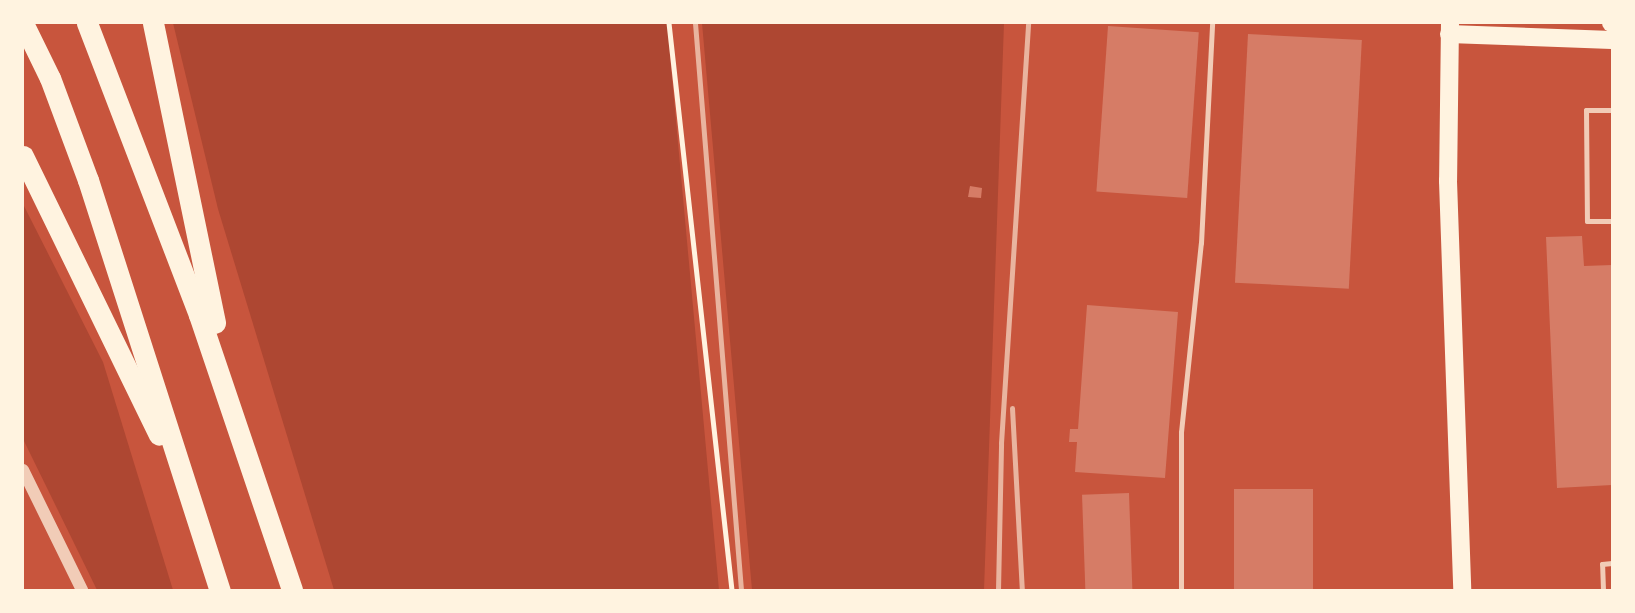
<!DOCTYPE html>
<html>
<head>
<meta charset="utf-8">
<style>
	body { margin:0 }
	#map { position:relative; width:1635px; height:613px; overflow:hidden; background:#c8553d; font-family:Figtree,sans-serif }
	div>[style] { position:absolute }
	.green>* { inset:0; background:#ae4732 }
	.building>* { inset:0; background:#d67c66; transform-origin:0 0 }
	.path>* { height:4.5px; margin:-2.25px; padding:0 2.25px; transform-origin:2.25px; border-radius:2.25px; background:#fff3e0 }
	.service>* { height:5px; margin:-2.5px; padding:0 2.5px; transform-origin:2.5px; border-radius:2.5px; background:#f1ccb7 }
	.tertiary>* { height:12px; margin:-6px; padding:0 6px; transform-origin:6px; border-radius:6px; background:#f1ccb7 }
	.primary>* { height:18px; margin:-9px; padding:0 9px; transform-origin:9px; border-radius:9px; background:#fff3e0 }
	.motorway>* { height:21px; margin:-10.5px; padding:0 10.5px; transform-origin:10.5px; border-radius:10.5px; background:#fff3e0 }
	.rail>* { height:5px; margin:-2.5px; padding:0 2.5px; transform-origin:2.5px; border-radius:2.5px; background:#e9b49f }
	span { translate:-50% -50%; white-space:nowrap; text-align:center; line-height:1.15; -webkit-text-stroke:7px #fff3e0; paint-order:stroke }
	.frame { position:absolute; inset:0; border:24px solid #fff3e0; pointer-events:none }
</style>
</head>
<body>
<div id="map">
	<div class="green">
		<i style="clip-path:polygon(173px 23px,667px 23px,719px 590px,334px 590px,218px 209px)"></i>
		<i style="clip-path:polygon(702px 23px,1004px 23px,984px 590px,752px 590px)"></i>
		<i style="clip-path:polygon(23px 204px,103px 362px,173px 590px,97px 590px,23px 439px)"></i>
	</div>
	<div class="building">
		<i style="left:1108px;top:26px;width:91px;height:166px;rotate:4deg"></i>
		<i style="left:1248px;top:34px;width:114px;height:249px;rotate:3deg"></i>
		<i style="clip-path:polygon(970px 186px,982px 188px,981px 198px,968px 197px)"></i>
		<i style="clip-path:polygon(1582px 236px,1584px 266px,1612px 265px,1612px 485px,1557px 488px,1546px 237px)"></i>
		<i style="clip-path:polygon(1087px 305px,1178px 312px,1165px 478px,1075px 472px,1077px 442px,1069px 442px,1070px 429px,1078px 429px)"></i>
		<i style="left:1234px;top:489px;width:79px;height:101px"></i>
		<i style="left:1129px;top:493px;width:97px;height:47px;rotate:88deg"></i>
	</div>
	<div class="path">
		<i style="left:669px;top:23px;width:570px;rotate:83.66deg"></i>
	</div>
	<div class="service">
		<i style="left:1612px;top:110px;width:26px;rotate:180deg"></i>
		<i style="left:1586px;top:110px;width:111px;rotate:89.5deg"></i>
		<i style="left:1587px;top:221px;width:25px"></i>
		<i style="left:1181px;top:590px;width:158px;rotate:-90deg"></i>
		<i style="left:1181px;top:432px;width:190px;rotate:-84deg"></i>
		<i style="left:1201px;top:243px;width:220px;rotate:-87.1deg"></i>
		<i style="left:1603px;top:590px;width:26px;rotate:-92deg"></i>
		<i style="left:1602px;top:564px;width:10px;rotate:-6deg"></i>
	</div>
	<div class="tertiary">
		<i style="left:23px;top:470px;width:134px;rotate:63.8deg"></i>
	</div>
	<div class="primary">
		<i style="left:1450px;top:23px;width:158px;rotate:90.7deg"></i>
		<i style="left:1448px;top:181px;width:409px;rotate:88deg"></i>
		<i style="left:1611px;top:23px;width:1px"></i>
		<i style="left:1449px;top:34px;width:163px;rotate:2.1deg"></i>
	</div>
	<div class="motorway">
		<i style="left:23px;top:23px;width:61px;rotate:63.9deg"></i>
		<i style="left:50px;top:78px;width:109px;rotate:69.6deg"></i>
		<i style="left:88px;top:180px;width:431px;rotate:72.2deg"></i>
		<i style="left:87px;top:23px;width:313px;rotate:69deg"></i>
		<i style="left:199px;top:315px;width:290px;rotate:71.3deg"></i>
		<i style="left:153px;top:23px;width:306px;rotate:78.3deg"></i>
		<i style="left:23px;top:156px;width:310px;rotate:64deg"></i>
	</div>
	<div class="rail">
		<i style="left:695px;top:23px;width:569px;rotate:85.36deg"></i>
		<i style="left:1012px;top:408px;width:182px;rotate:86.9deg"></i>
		<i style="left:998px;top:590px;width:147px;rotate:-88.8deg"></i>
		<i style="left:1001px;top:443px;width:421px;rotate:-86.3deg"></i>
	</div>
	<div class="frame"></div>
</div>
</body>
</html>
